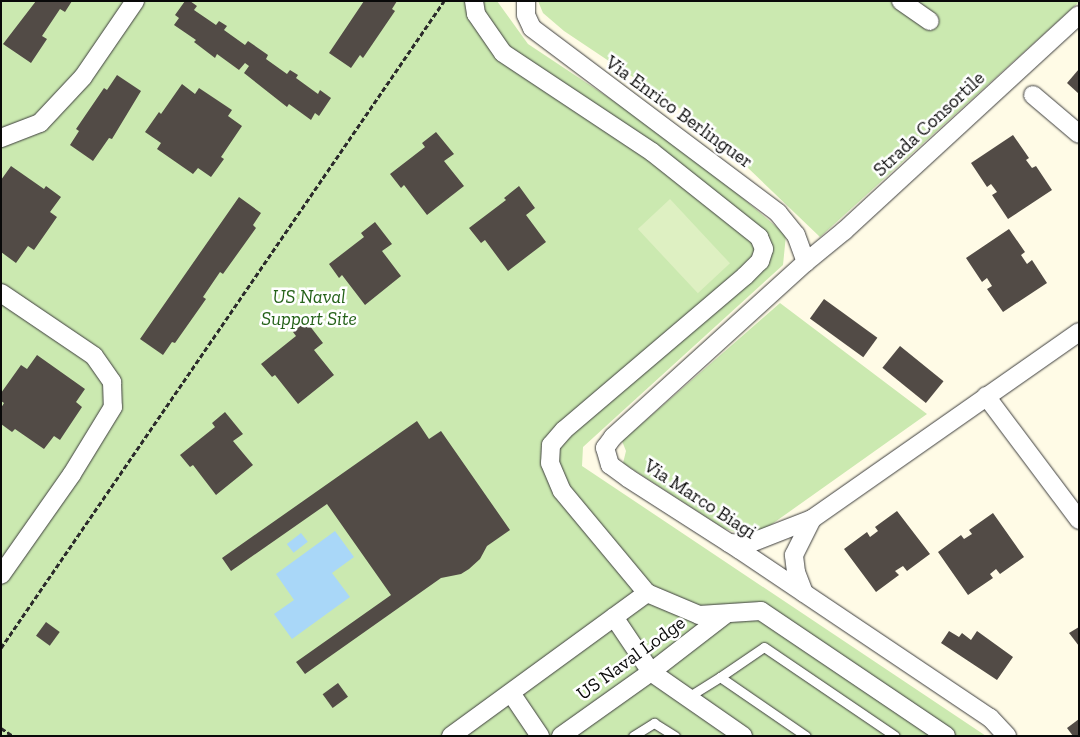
<!DOCTYPE html>
<html>
<head>
<meta charset="utf-8">
<style>
	body { margin:0 }
	#map { position:relative; width:1080px; height:737px; overflow:hidden; background:#fffbe6; font-family:"Zilla Slab",serif }
	div>[style] { position:absolute }
	.green>* { inset:0; background:#cbe9b0 }
	.pitch>* { inset:0; background:#def0c2; transform-origin:0 0 }
	.water>* { inset:0; background:#a9d7f8; transform-origin:0 0 }
	.building>* { inset:0; background:#524b46; transform-origin:0 0 }
	.path>* { height:3px; margin-top:-1.5px; transform-origin:0; background:repeating-linear-gradient(90deg,#2b2b2b 0 5px,transparent 0 7.5px) }
	.roads { filter:drop-shadow(0 0 1px #3c3c3c) drop-shadow(0 0 1px #3c3c3c) }
	.service>* { height:9px; margin:-4.5px; padding:0 4.5px; transform-origin:4.5px; border-radius:4.5px; background:#fff }
	.minor>* { height:18px; margin:-9px; padding:0 9px; transform-origin:9px; border-radius:9px; background:#fff }
	span { translate:-50% -50%; white-space:nowrap; text-align:center; line-height:1.15; -webkit-text-stroke:5px #fff; paint-order:stroke }
	.street-label { font-size:19px; color:#090909 }
	.park-label { font-size:19px; color:#256219; font-style:italic }
	.frame { position:absolute; inset:0; border:2px solid #090909; pointer-events:none }
</style>
</head>
<body>
<div id="map">
	<div class="green">
		<i style="clip-path:polygon(1px 1px,497px 1px,528px 44px,683px 147px,786px 235px,783px 265px,583px 447px,582px 466px,986px 736px,1px 736px)"></i>
		<i style="clip-path:polygon(538px 1px,1079px 1px,1079px 2px,820px 237px,700px 122px,564px 31px,543px 13px)"></i>
		<i style="clip-path:polygon(780px 303px,927px 414px,765px 529px,738px 533px,723px 528px,623px 463px,626px 451px,622px 441px)"></i>
	</div>
	<div class="pitch">
		<i style="left:670px;top:199px;width:88px;height:44px;rotate:47deg"></i>
	</div>
	<div class="water">
		<i style="clip-path:polygon(335px 531px,354px 557px,332px 573px,350px 597px,292px 639px,274px 614px,294px 600px,276px 574px)"></i>
		<i style="left:301px;top:533px;width:11px;height:18px;rotate:52deg"></i>
	</div>
	<div class="building">
		<i style="clip-path:polygon(36px 1px,72px 1px,65px 12px,60px 9px,42px 36px,47px 39px,31px 63px,3px 44px)"></i>
		<i style="clip-path:polygon(185px 1px,190px 1px,197px 6px,194px 10px,216px 25px,219px 21px,227px 26px,224px 30px,245px 45px,248px 41px,268px 55px,266px 59px,287px 74px,290px 70px,298px 75px,296px 78px,318px 94px,320px 90px,331px 98px,319px 116px,315px 113px,311px 120px,289px 104px,287px 107px,244px 73px,249px 66px,245px 63px,239px 70px,217px 54px,215px 58px,194px 42px,196px 40px,174px 25px,179px 18px,175px 15px)"></i>
		<i style="clip-path:polygon(364px 1px,397px 1px,392px 9px,395px 11px,363px 58px,360px 55px,351px 68px,329px 53px)"></i>
		<i style="clip-path:polygon(1079px 69px,1079px 94px,1067px 83px)"></i>
		<i style="clip-path:polygon(117px 75px,141px 91px,112px 139px,109px 138px,93px 161px,70px 145px,79px 131px,76px 129px,104px 88px,107px 90px)"></i>
		<i style="clip-path:polygon(182px 84px,195px 94px,199px 88px,232px 110px,228px 116px,242px 126px,221px 157px,224px 159px,211px 177px,198px 168px,193px 174px,157px 149px,161px 143px,145px 132px,159px 112px,161px 114px)"></i>
		<i style="clip-path:polygon(436px 132px,454px 154px,444px 161px,464px 186px,427px 215px,404px 185px,401px 188px,390px 174px,425px 147px,422px 143px)"></i>
		<i style="clip-path:polygon(1013px 135px,1029px 158px,1026px 160px,1032px 168px,1036px 166px,1052px 190px,1008px 219px,992px 195px,997px 192px,991px 184px,987px 187px,971px 163px)"></i>
		<i style="clip-path:polygon(11px 166px,44px 189px,46px 186px,61px 197px,50px 212px,57px 217px,34px 250px,28px 246px,16px 263px,1px 252px,1px 180px)"></i>
		<i style="clip-path:polygon(519px 186px,535px 208px,526px 215px,546px 242px,508px 271px,485px 240px,481px 243px,469px 228px,506px 200px,504px 198px)"></i>
		<i style="clip-path:polygon(239px 197px,261px 213px,253px 225px,256px 228px,223px 274px,220px 272px,203px 297px,206px 299px,175px 343px,172px 342px,163px 355px,140px 339px)"></i>
		<i style="clip-path:polygon(375px 222px,392px 244px,382px 251px,401px 276px,365px 305px,342px 275px,339px 278px,329px 264px,364px 237px,361px 233px)"></i>
		<i style="clip-path:polygon(1009px 229px,1025px 252px,1021px 255px,1027px 264px,1032px 260px,1047px 283px,1003px 312px,987px 289px,992px 286px,987px 278px,982px 282px,966px 258px)"></i>
		<i style="left:824px;top:299px;width:66px;height:24px;rotate:36deg"></i>
		<i style="clip-path:polygon(306px 321px,323px 343px,314px 350px,334px 375px,298px 404px,275px 375px,272px 377px,261px 364px,296px 336px,293px 332px)"></i>
		<i style="left:900px;top:346px;width:56px;height:28px;rotate:39deg"></i>
		<i style="clip-path:polygon(37px 355px,85px 389px,76px 402px,82px 407px,60px 440px,54px 436px,44px 449px,15px 429px,12px 432px,1px 424px,1px 408px,4px 403px,1px 401px,1px 393px,21px 365px,27px 369px)"></i>
		<i style="clip-path:polygon(225px 412px,243px 434px,233px 441px,253px 465px,216px 495px,193px 465px,190px 467px,180px 455px,215px 427px,212px 423px)"></i>
		<i style="clip-path:polygon(417px 421px,429px 439px,441px 431px,510px 530px,487px 546px,480px 559px,469px 569px,461px 574px,441px 578px,305px 674px,296px 662px,391px 595px,327px 504px,231px 571px,222px 558px)"></i>
		<i style="clip-path:polygon(897px 511px,930px 554px,907px 571px,903px 566px,895px 571px,899px 575px,876px 592px,844px 549px,867px 532px,870px 537px,878px 531px,875px 527px)"></i>
		<i style="clip-path:polygon(993px 513px,1024px 557px,1000px 574px,996px 569px,990px 574px,993px 578px,968px 595px,938px 552px,961px 535px,964px 539px,972px 534px,969px 530px)"></i>
		<i style="left:46px;top:622px;width:17px;height:17px;rotate:36deg"></i>
		<i style="clip-path:polygon(1079px 627px,1079px 646px,1069px 633px)"></i>
		<i style="clip-path:polygon(949px 631px,959px 637px,962px 633px,971px 640px,977px 631px,1013px 657px,997px 680px,941px 643px)"></i>
		<i style="left:338px;top:683px;width:17px;height:19px;rotate:54deg"></i>
		<i style="clip-path:polygon(1079px 719px,1079px 736px,1073px 736px,1067px 728px)"></i>
	</div>
	<div class="path">
		<i style="left:1px;top:648px;width:784px;rotate:-55.6deg"></i>
		<i style="left:1px;top:728px;width:14px;rotate:34deg"></i>
	</div>
	<div class="roads">
		<div class="service">
			<i style="left:720px;top:677px;width:53px;rotate:-34.3deg"></i>
			<i style="left:764px;top:647px;width:158px;rotate:34.2deg"></i>
			<i style="left:688px;top:697px;width:38px;rotate:-32deg"></i>
			<i style="left:720px;top:677px;width:104px;rotate:34.5deg"></i>
			<i style="left:633px;top:736px;width:25px;rotate:-32deg"></i>
			<i style="left:654px;top:723px;width:25px;rotate:32deg"></i>
		</div>
		<div class="minor">
			<i style="left:474px;top:1px;width:13px;rotate:81deg"></i>
			<i style="left:476px;top:14px;width:47px;rotate:55.3deg"></i>
			<i style="left:503px;top:53px;width:179px;rotate:33.6deg"></i>
			<i style="left:652px;top:152px;width:137px;rotate:38.5deg"></i>
			<i style="left:759px;top:237px;width:13px;rotate:67deg"></i>
			<i style="left:764px;top:249px;width:13px;rotate:108deg"></i>
			<i style="left:760px;top:261px;width:21px;rotate:135deg"></i>
			<i style="left:745px;top:276px;width:238px;rotate:139.6deg"></i>
			<i style="left:564px;top:430px;width:20px;rotate:131deg"></i>
			<i style="left:551px;top:445px;width:18px;rotate:93deg"></i>
			<i style="left:550px;top:463px;width:30px;rotate:67deg"></i>
			<i style="left:562px;top:491px;width:133px;rotate:50.2deg"></i>
			<i style="left:647px;top:593px;width:56px;rotate:22.9deg"></i>
			<i style="left:699px;top:615px;width:62px;rotate:-3.7deg"></i>
			<i style="left:761px;top:611px;width:223px;rotate:34deg"></i>
			<i style="left:526px;top:1px;width:14px;rotate:90deg"></i>
			<i style="left:526px;top:15px;width:14px;rotate:65deg"></i>
			<i style="left:532px;top:28px;width:308px;rotate:36.9deg"></i>
			<i style="left:778px;top:213px;width:28px;rotate:51deg"></i>
			<i style="left:796px;top:235px;width:29px;rotate:70deg"></i>
			<i style="left:901px;top:1px;width:35px;rotate:35deg"></i>
			<i style="left:1033px;top:95px;width:60px;rotate:40.3deg"></i>
			<i style="left:1px;top:138px;width:42px;rotate:-21deg"></i>
			<i style="left:40px;top:123px;width:63px;rotate:-46.9deg"></i>
			<i style="left:83px;top:77px;width:92px;rotate:-55.6deg"></i>
			<i style="left:1px;top:293px;width:112px;rotate:34.1deg"></i>
			<i style="left:94px;top:356px;width:32px;rotate:55deg"></i>
			<i style="left:112px;top:382px;width:25px;rotate:88deg"></i>
			<i style="left:113px;top:407px;width:79px;rotate:121.5deg"></i>
			<i style="left:72px;top:474px;width:123px;rotate:125.1deg"></i>
			<i style="left:986px;top:396px;width:155px;rotate:53.1deg"></i>
			<i style="left:729px;top:543px;width:19px;rotate:3deg"></i>
			<i style="left:748px;top:544px;width:69px;rotate:-21.3deg"></i>
			<i style="left:812px;top:519px;width:326px;rotate:-35deg"></i>
			<i style="left:804px;top:593px;width:22px;rotate:-111deg"></i>
			<i style="left:796px;top:572px;width:17px;rotate:-97deg"></i>
			<i style="left:794px;top:555px;width:40px;rotate:-63.4deg"></i>
			<i style="left:614px;top:617px;width:66px;rotate:56.1deg"></i>
			<i style="left:651px;top:672px;width:112px;rotate:34.8deg"></i>
			<i style="left:511px;top:693px;width:52px;rotate:56deg"></i>
			<i style="left:451px;top:736px;width:243px;rotate:-36.1deg"></i>
			<i style="left:561px;top:736px;width:110px;rotate:-35.4deg"></i>
			<i style="left:651px;top:672px;width:95px;rotate:-37.7deg"></i>
			<i style="left:1007px;top:736px;width:25px;rotate:-133deg"></i>
			<i style="left:990px;top:718px;width:301px;rotate:-146.1deg"></i>
			<i style="left:740px;top:550px;width:133px;rotate:-147.3deg"></i>
			<i style="left:628px;top:478px;width:22px;rotate:-144deg"></i>
			<i style="left:610px;top:465px;width:18px;rotate:-106deg"></i>
			<i style="left:605px;top:448px;width:14px;rotate:-54deg"></i>
			<i style="left:613px;top:437px;width:261px;rotate:-42.2deg"></i>
			<i style="left:806px;top:262px;width:49px;rotate:-39.2deg"></i>
			<i style="left:844px;top:231px;width:319px;rotate:-42.6deg"></i>
		</div>
	</div>
	<div class="street-label">
		<span style="left:679px;top:112px;rotate:36deg">Via Enrico Berlinguer</span>
		<span style="left:929px;top:124px;rotate:-43deg">Strada Consortile</span>
		<span style="left:700px;top:499px;rotate:33deg">Via Marco Biagi</span>
		<span style="left:631px;top:658px;rotate:-36deg">US Naval Lodge</span>
	</div>
	<div class="park-label">
		<span style="left:309px;top:308px">US Naval<br>Support Site</span>
	</div>
	<div class="frame"></div>
</div>
</body>
</html>
